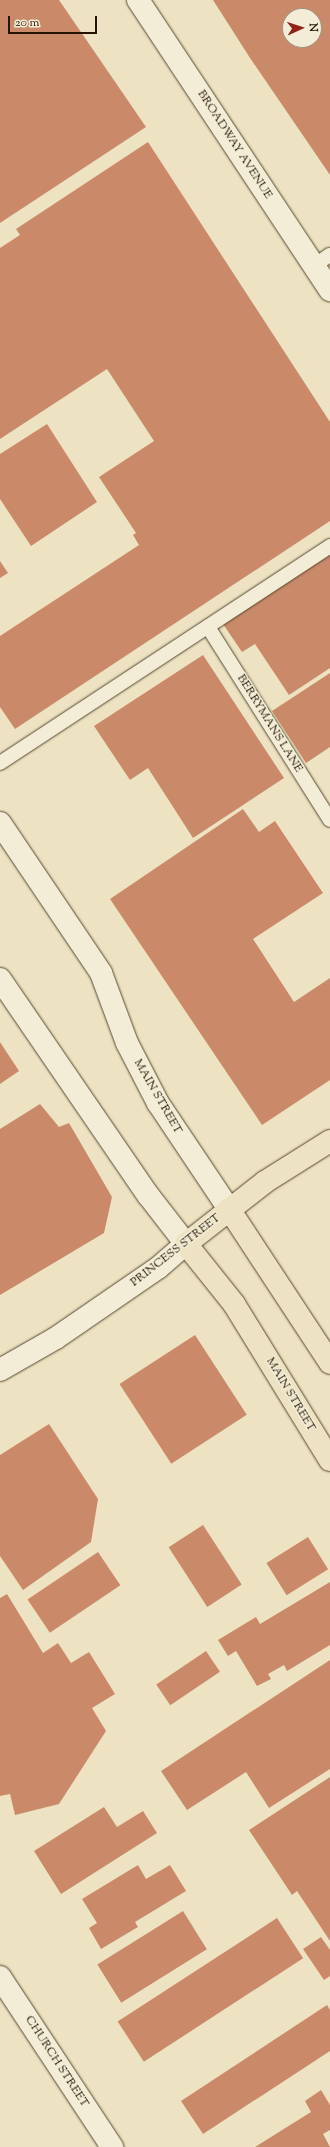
<!DOCTYPE html>
<html>
<head>
<meta charset="utf-8">
<style>
	body { margin:0 }
	#map { position:relative; width:330px; height:2147px; overflow:hidden; background:#ede3c2; font-family:"Sorts Mill Goudy",serif }
	div>[style] { position:absolute }
	.building>* { inset:0; background:#ca8a6a; transform-origin:0 0 }
	.roads { filter:drop-shadow(0 0 1px #574630) drop-shadow(0 0 1px #574630) }
	.service>* { height:14px; margin:-7px; padding:0 7px; transform-origin:7px; border-radius:7px; background:#f3edd7 }
	.minor>* { height:22px; margin:-11px; padding:0 11px; transform-origin:11px; border-radius:11px; background:#f3edd7 }
	.secondary>* { height:22px; margin:-11px; padding:0 11px; transform-origin:11px; border-radius:11px; background:#f3edd7 }
	.trunk>* { height:22px; margin:-11px; padding:0 11px; transform-origin:11px; border-radius:11px; background:#ede3c2 }
	span { translate:-50% -50%; white-space:nowrap; text-align:center; line-height:1.15; -webkit-text-stroke:3px #f3edd7; paint-order:stroke }
	.street-label { font-size:12px; color:#251200 }
	.north { position:absolute; left:282px; top:8px; width:40px; height:40px; box-sizing:border-box; background:#f3edd7; border:1px solid #a19581; border-radius:50%; rotate:87deg; font-size:11px; font-weight:700; line-height:16px; text-align:center; color:#251200 }
	.north::after { content:''; display:block; margin:auto; width:14px; height:18px; background:#8f2418; clip-path:polygon(50% 0,100% 100%,50% 72%,0 100%) }
	.scale { position:absolute; left:8px; top:16px; width:89px; height:18px; box-sizing:border-box; border:2px solid #251200; border-top:0; padding-left:5px; font-size:12px; line-height:14px; white-space:nowrap; color:#251200; -webkit-text-stroke:3px #f3edd7; paint-order:stroke }
</style>
</head>
<body>
<div id="map">
	<div class="building">
		<i style="clip-path:polygon(0 0,59px 0,146px 127px,0 223px)"></i>
		<i style="clip-path:polygon(evenodd,213px 0,330px 0,330px 175px,250px 58px,213px 0,290px 16px,314px 16px,314px 40px,290px 40px,290px 16px)"></i>
		<i style="clip-path:polygon(148px 142px,330px 422px,330px 521px,15px 729px,0 707px,0 636px,139px 545px,133px 535px,136px 533px,99px 477px,154px 441px,107px 369px,0 439px,0 248px,20px 235px,16px 229px)"></i>
		<i style="clip-path:polygon(47px 424px,97px 502px,31px 546px,0 499px,0 454px)"></i>
		<i style="clip-path:polygon(330px 554px,330px 668px,289px 695px,255px 644px,242px 652px,223px 624px)"></i>
		<i style="clip-path:polygon(0 561px,8px 573px,0 578px)"></i>
		<i style="clip-path:polygon(203px 655px,284px 778px,193px 838px,148px 768px,130px 780px,94px 726px)"></i>
		<i style="clip-path:polygon(330px 673px,330px 747px,306px 763px,272px 711px)"></i>
		<i style="clip-path:polygon(243px 809px,259px 832px,275px 821px,323px 893px,253px 939px,294px 1002px,330px 978px,330px 1080px,262px 1125px,110px 899px)"></i>
		<i style="clip-path:polygon(0 1042px,19px 1071px,0 1084px)"></i>
		<i style="clip-path:polygon(40px 1104px,59px 1127px,69px 1123px,112px 1197px,104px 1233px,0 1295px,0 1129px)"></i>
		<i style="left:195px;top:1335px;width:95px;height:90px;rotate:57deg"></i>
		<i style="clip-path:polygon(49px 1424px,98px 1499px,91px 1542px,23px 1590px,0 1556px,0 1455px)"></i>
		<i style="left:203px;top:1525px;width:71px;height:41px;rotate:57deg"></i>
		<i style="left:308px;top:1537px;width:38px;height:49px;rotate:58deg"></i>
		<i style="left:98px;top:1552px;width:40px;height:85px;rotate:56deg"></i>
		<i style="clip-path:polygon(330px 1582px,330px 1645px,287px 1671px,284px 1665px,268px 1674px,271px 1679px,257px 1686px,236px 1651px,228px 1656px,218px 1640px,256px 1617px,260px 1624px)"></i>
		<i style="clip-path:polygon(7px 1594px,43px 1653px,58px 1643px,71px 1663px,89px 1652px,115px 1694px,92px 1708px,106px 1731px,59px 1804px,15px 1815px,10px 1794px,0 1796px,0 1598px)"></i>
		<i style="left:206px;top:1651px;width:25px;height:60px;rotate:56deg"></i>
		<i style="clip-path:polygon(330px 1660px,330px 1769px,269px 1808px,246px 1772px,187px 1810px,161px 1771px)"></i>
		<i style="clip-path:polygon(330px 1777px,330px 1941px,297px 1891px,292px 1895px,249px 1830px)"></i>
		<i style="clip-path:polygon(104px 1807px,117px 1827px,143px 1811px,157px 1833px,61px 1894px,34px 1851px)"></i>
		<i style="clip-path:polygon(138px 1865px,146px 1879px,170px 1865px,186px 1891px,135px 1922px,138px 1927px,101px 1949px,89px 1928px,97px 1923px,82px 1899px)"></i>
		<i style="left:183px;top:1911px;width:45px;height:101px;rotate:58deg"></i>
		<i style="left:277px;top:1918px;width:48px;height:190px;rotate:57deg"></i>
		<i style="clip-path:polygon(321px 1937px,330px 1950px,330px 1976px,324px 1980px,303px 1949px)"></i>
		<i style="clip-path:polygon(327px 2005px,330px 2010px,330px 2051px,203px 2134px,181px 2101px)"></i>
		<i style="clip-path:polygon(321px 2090px,330px 2105px,330px 2130px,323px 2134px,330px 2147px,255px 2147px,311px 2112px,305px 2101px)"></i>
	</div>
	<div class="roads">
		<div class="service">
			<i style="left:314px;top:266px;width:19px;rotate:-35deg"></i>
			<i style="left:208px;top:627px;width:228px;rotate:57.7deg"></i>
			<i style="left:0;top:763px;width:395px;rotate:-33.3deg"></i>
		</div>
		<div class="minor">
			<i style="left:138px;top:0;width:348px;rotate:56.5deg"></i>
			<i style="left:0;top:823px;width:181px;rotate:56deg"></i>
			<i style="left:101px;top:973px;width:75px;rotate:69.6deg"></i>
			<i style="left:127px;top:1043px;width:68px;rotate:62.7deg"></i>
			<i style="left:158px;top:1103px;width:128px;rotate:56.2deg"></i>
			<i style="left:0;top:979px;width:262px;rotate:55.6deg"></i>
			<i style="left:148px;top:1195px;width:62px;rotate:52.2deg"></i>
			<i style="left:0;top:1977px;width:204px;rotate:56.6deg"></i>
		</div>
		<div class="secondary">
			<i style="left:0;top:1370px;width:64px;rotate:-29.7deg"></i>
			<i style="left:56px;top:1338px;width:124px;rotate:-34.5deg"></i>
			<i style="left:158px;top:1268px;width:37px;rotate:-41deg"></i>
		</div>
		<div class="trunk">
			<i style="left:330px;top:1141px;width:77px;rotate:147.8deg"></i>
			<i style="left:265px;top:1182px;width:100px;rotate:141.9deg"></i>
			<i style="left:186px;top:1244px;width:77px;rotate:51.3deg"></i>
			<i style="left:234px;top:1304px;width:183px;rotate:58.4deg"></i>
			<i style="left:229px;top:1209px;width:184px;rotate:56.7deg"></i>
		</div>
	</div>
	<div class="street-label">
		<span style="left:234px;top:145px;rotate:57deg">BROADWAY AVENUE</span>
		<span style="left:269px;top:724px;rotate:58deg">BERRYMANS LANE</span>
		<span style="left:157px;top:1097px;rotate:60deg">MAIN STREET</span>
		<span style="left:176px;top:1251px;rotate:-38deg">PRINCESS STREET</span>
		<span style="left:290px;top:1395px;rotate:59deg">MAIN STREET</span>
		<span style="left:56px;top:2062px;rotate:57deg">CHURCH STREET</span>
	</div>
	<div class="north">N</div>
	<div class="scale">20 m</div>
</div>
</body>
</html>
